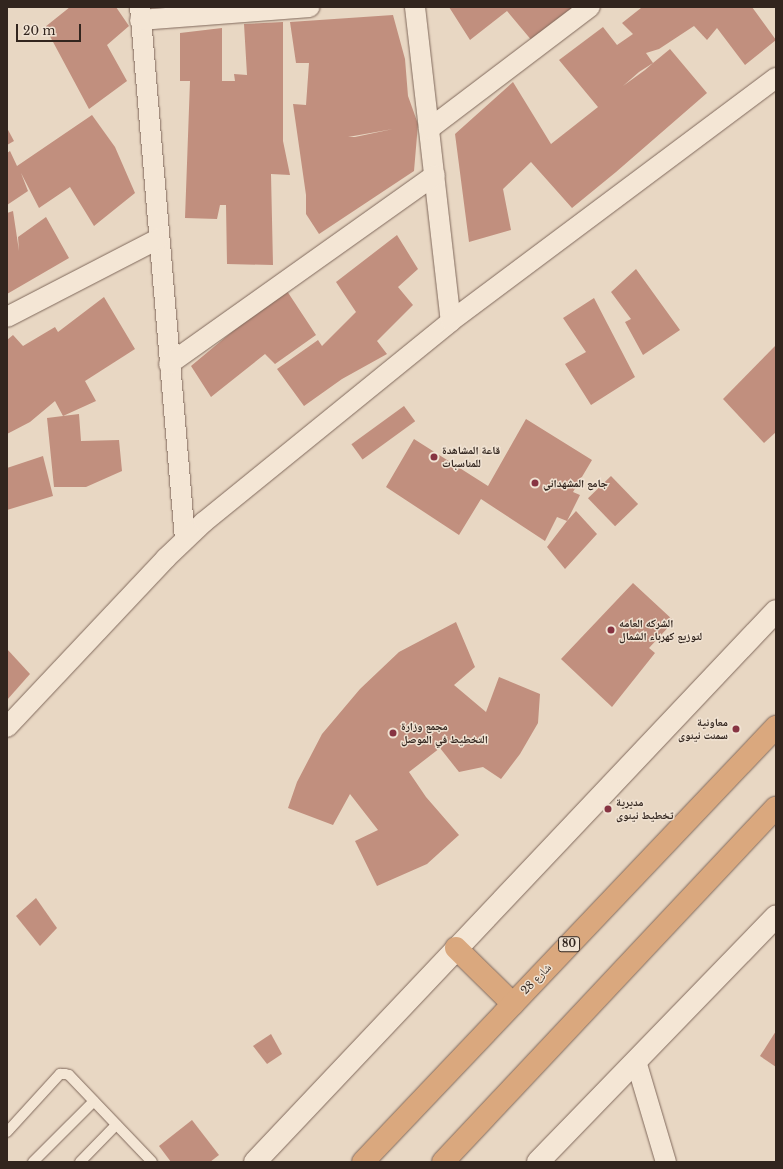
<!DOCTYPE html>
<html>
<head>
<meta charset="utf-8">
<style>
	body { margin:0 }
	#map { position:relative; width:783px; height:1169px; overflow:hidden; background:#e8d7c3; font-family:"Libre Baskerville","Noto Naskh Arabic",serif }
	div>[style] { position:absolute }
	.building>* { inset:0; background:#c18f7e; transform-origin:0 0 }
	.roads { filter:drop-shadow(0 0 1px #80695c) drop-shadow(0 0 1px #80695c) }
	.service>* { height:10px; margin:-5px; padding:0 5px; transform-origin:5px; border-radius:5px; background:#f4e6d5 }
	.minor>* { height:20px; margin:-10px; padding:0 10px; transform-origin:10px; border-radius:10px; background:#f4e6d5 }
	.secondary>* { height:22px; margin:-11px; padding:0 11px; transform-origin:11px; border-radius:11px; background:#f4e6d5 }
	.trunk>* { height:22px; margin:-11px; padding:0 11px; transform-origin:11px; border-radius:11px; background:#daa87e }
	.dots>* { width:11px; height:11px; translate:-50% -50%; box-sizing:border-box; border:2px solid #f0e2d2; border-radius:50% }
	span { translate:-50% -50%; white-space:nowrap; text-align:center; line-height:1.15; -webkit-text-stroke:3px #f0e2d2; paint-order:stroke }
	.shield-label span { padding:1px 3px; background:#f0e2d2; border:1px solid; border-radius:3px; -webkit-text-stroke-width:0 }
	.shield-label { font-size:10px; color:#32251e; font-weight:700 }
	.poi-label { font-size:11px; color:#32251e; font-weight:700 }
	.left { translate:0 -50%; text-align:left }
	.right { translate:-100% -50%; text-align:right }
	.street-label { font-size:11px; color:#32251e }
	.frame { position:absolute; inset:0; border:8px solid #32251e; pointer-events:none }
	.scale { position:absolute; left:16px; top:24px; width:65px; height:18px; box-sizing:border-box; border:2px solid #32251e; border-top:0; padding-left:5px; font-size:12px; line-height:14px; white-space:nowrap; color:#32251e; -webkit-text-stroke:3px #f0e2d2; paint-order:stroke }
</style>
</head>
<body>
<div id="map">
	<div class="building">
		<i style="clip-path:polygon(70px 7px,116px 7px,129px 26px,107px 45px,127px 81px,89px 109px,45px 27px)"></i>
		<i style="clip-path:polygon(449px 7px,578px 7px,533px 42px,507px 11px,470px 40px)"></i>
		<i style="clip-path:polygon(evenodd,752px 7px,776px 40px,745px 65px,717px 28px,707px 40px,694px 26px,659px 49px,646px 53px,653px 63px,670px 49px,707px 93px,616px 172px,572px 208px,531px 162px,503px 189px,511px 230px,469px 242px,455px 134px,513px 82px,551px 144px,598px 107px,559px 60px,603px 27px,617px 45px,633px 34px,622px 23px,641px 8px,752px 7px,653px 63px,645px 70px,623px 86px,639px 72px,653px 63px)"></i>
		<i style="clip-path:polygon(evenodd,393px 15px,405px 59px,408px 96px,418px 124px,414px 171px,319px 234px,306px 214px,306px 195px,293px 104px,306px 105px,309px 63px,296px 63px,290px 22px,393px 15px,393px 129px,355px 137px,348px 137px,393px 129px)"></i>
		<i style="clip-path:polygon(283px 22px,283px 141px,290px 175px,271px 174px,273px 265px,227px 264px,226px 205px,220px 205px,217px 219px,185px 218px,190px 81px,180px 81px,180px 33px,222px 28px,222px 81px,235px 81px,234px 74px,247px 75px,244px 24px)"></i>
		<i style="clip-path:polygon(92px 115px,115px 147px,135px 193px,94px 226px,70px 187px,39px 208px,21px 173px,28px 191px,7px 205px,7px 153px,10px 151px,17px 166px)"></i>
		<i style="clip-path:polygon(7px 128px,14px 141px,7px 145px)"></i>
		<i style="clip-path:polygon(13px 211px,19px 251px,18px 237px,46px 217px,69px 258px,7px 294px,7px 213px)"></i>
		<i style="clip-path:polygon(397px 235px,418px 269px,398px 287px,413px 305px,377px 341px,387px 354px,342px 379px,304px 406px,277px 369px,318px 340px,322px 346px,356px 312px,336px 282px)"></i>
		<i style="clip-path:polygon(636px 269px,680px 330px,643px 355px,625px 322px,631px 319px,611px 292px)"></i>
		<i style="clip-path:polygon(287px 291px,316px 335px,275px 364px,265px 354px,211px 397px,191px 366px,245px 321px)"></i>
		<i style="clip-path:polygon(104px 297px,135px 349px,85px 381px,96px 401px,63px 416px,79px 414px,81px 441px,119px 440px,122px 471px,86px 487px,54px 487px,47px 418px,63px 416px,55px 401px,30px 422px,7px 434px,7px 340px,13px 335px,23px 346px,55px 327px,58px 332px)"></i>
		<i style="clip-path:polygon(594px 298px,635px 377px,591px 405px,565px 364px,586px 352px,563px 318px)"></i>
		<i style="clip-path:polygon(776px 345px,776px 432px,764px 443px,723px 399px)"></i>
		<i style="left:404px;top:406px;width:19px;height:65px;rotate:54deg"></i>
		<i style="clip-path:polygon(526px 419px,592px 460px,573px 492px,580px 495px,567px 521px,576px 511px,597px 534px,565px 569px,547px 547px,567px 521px,557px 517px,545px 541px,481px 499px,459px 535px,386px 487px,414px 439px,488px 486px)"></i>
		<i style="clip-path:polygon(43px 456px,53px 496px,7px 510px,7px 468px)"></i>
		<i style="left:611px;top:476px;width:39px;height:32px;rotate:46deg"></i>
		<i style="clip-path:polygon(633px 583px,674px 621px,649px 648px,655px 653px,612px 707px,561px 659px)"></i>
		<i style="clip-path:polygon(456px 622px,475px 667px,454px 685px,486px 712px,499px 677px,540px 694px,538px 723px,520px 754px,501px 779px,483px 767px,459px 772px,440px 748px,409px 772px,426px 797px,459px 835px,427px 864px,377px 886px,355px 841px,378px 830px,350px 794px,333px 825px,288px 808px,297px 782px,322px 734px,360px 689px,399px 652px)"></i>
		<i style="clip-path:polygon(7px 649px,30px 674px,7px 700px)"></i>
		<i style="clip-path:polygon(36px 898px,57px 928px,40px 946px,16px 916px)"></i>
		<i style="clip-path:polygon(776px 1031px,776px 1067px,760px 1056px)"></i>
		<i style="clip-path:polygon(271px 1034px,282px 1054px,267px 1064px,253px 1046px)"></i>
		<i style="clip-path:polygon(192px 1120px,219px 1155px,210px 1162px,171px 1162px,159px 1146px)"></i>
	</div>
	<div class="roads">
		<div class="service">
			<i style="left:7px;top:1132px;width:79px;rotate:-47.6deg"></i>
			<i style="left:60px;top:1074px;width:5px"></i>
			<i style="left:65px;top:1074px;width:4px;rotate:14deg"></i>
			<i style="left:69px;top:1075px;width:120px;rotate:46.3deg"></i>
			<i style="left:33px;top:1162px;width:86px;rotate:-45deg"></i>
			<i style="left:80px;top:1162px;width:52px;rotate:-45.8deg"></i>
		</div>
		<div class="minor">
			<i style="left:140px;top:7px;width:534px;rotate:85.17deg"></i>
			<i style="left:415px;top:7px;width:316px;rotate:83.5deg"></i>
			<i style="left:140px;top:20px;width:170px;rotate:-4.4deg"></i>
			<i style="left:429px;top:129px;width:202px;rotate:-37.2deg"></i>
			<i style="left:7px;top:317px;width:170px;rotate:-27.3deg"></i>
			<i style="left:169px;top:364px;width:326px;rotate:-35.4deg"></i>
			<i style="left:7px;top:727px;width:232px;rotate:-46.7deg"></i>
			<i style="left:166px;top:558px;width:52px;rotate:-43.5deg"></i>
			<i style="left:204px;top:522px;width:318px;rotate:-39.1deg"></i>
			<i style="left:451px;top:321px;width:406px;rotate:-36.8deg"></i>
			<i style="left:636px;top:1061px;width:105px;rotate:73.5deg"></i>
		</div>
		<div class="secondary">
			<i style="left:255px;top:1162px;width:758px;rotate:-46.6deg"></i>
			<i style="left:538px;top:1162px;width:342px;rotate:-45.9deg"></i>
		</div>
		<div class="trunk">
			<i style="left:456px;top:948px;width:80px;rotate:44.5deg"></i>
			<i style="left:363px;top:1162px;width:600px;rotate:-46.49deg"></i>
			<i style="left:443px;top:1162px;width:486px;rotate:-46.8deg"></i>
		</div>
	</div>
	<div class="dots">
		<i style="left:434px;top:457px;background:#873442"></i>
		<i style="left:535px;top:483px;background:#873442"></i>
		<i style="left:611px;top:630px;background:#873442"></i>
		<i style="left:736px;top:729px;background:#873442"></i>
		<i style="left:393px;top:733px;background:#873442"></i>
		<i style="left:608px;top:809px;background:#873442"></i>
	</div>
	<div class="shield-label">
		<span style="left:569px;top:944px">80</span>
	</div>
	<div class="poi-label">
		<span class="left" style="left:442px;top:457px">قاعة المشاهدة<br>للمناسبات</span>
		<span class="left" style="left:543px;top:483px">جامع المشهداني</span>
		<span class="left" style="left:619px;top:630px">الشركه العامه<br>لتوزيع كهرباء الشمال</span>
		<span class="right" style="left:728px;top:729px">معاونية<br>سمنت نينوى</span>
		<span class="left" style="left:401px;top:733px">مجمع وزارة<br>التخطيط في الموصل</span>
		<span class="left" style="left:616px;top:809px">مديرية<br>تخطيط نينوى</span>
	</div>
	<div class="street-label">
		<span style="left:536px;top:979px;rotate:-46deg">شارع 28</span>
	</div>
	<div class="frame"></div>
	<div class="scale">20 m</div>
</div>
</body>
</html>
